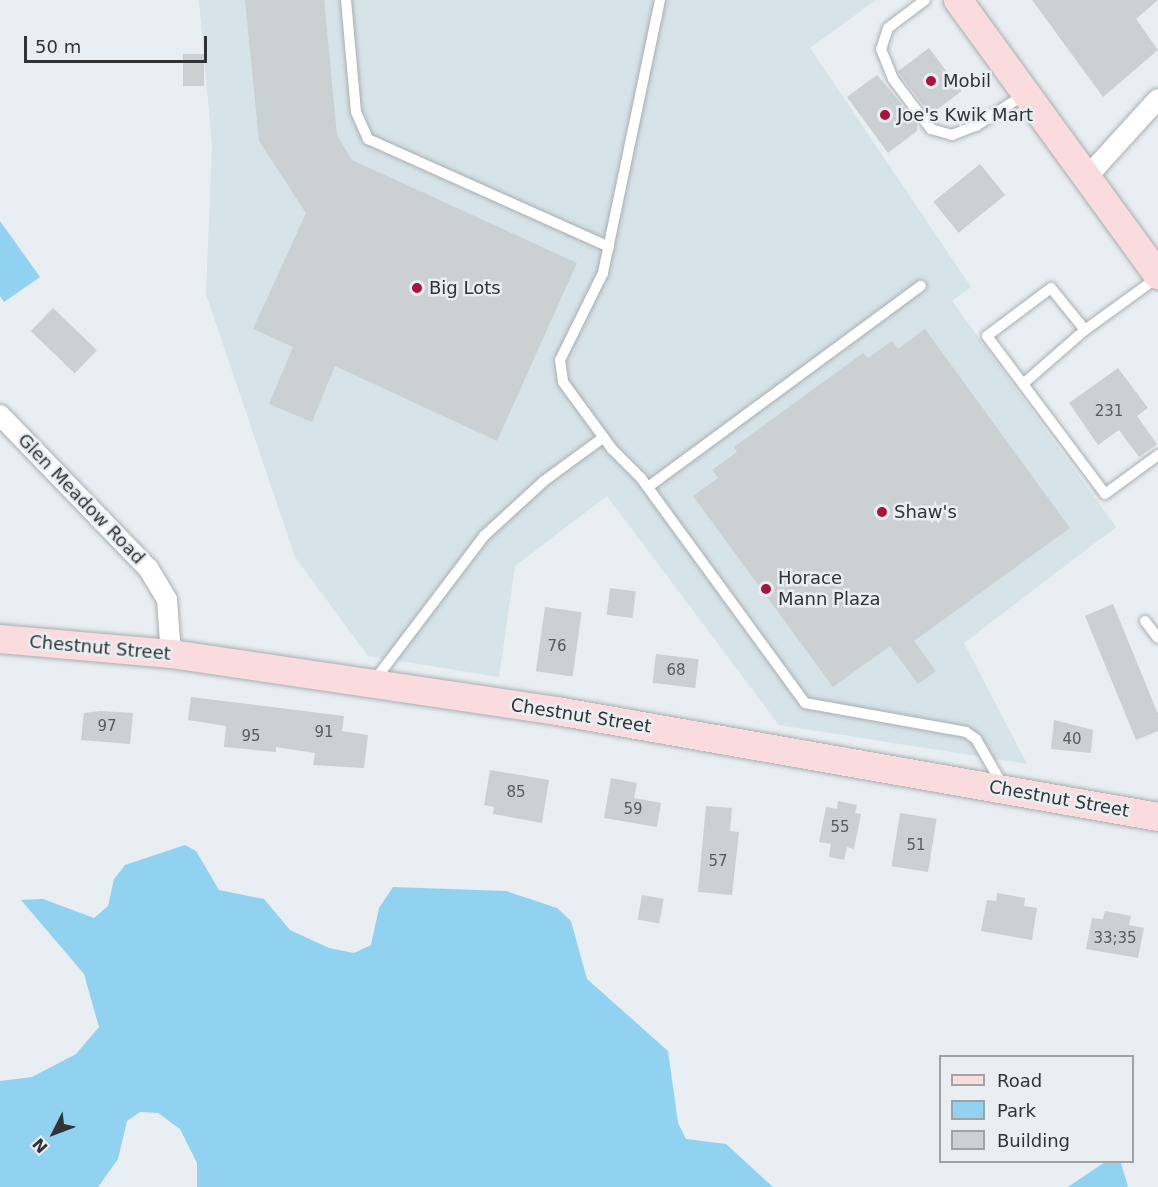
<!DOCTYPE html>
<html>
<head>
<meta charset="utf-8">
<style>
	body { margin:0 }
	#map { position:relative; width:1158px; height:1187px; overflow:hidden; background:#e8eef1; font-family:"DejaVu Sans",sans-serif }
	div>[style] { position:absolute }
	.built>* { inset:0; background:#d6e3e9 }
	.green>* { inset:0; background:#92d2f1 }
	.building>* { inset:0; background:#cbd0d3; transform-origin:0 0 }
	.roads { filter:drop-shadow(0 0 2px #a9aeb0) drop-shadow(0 0 2px #a9aeb0) }
	.lane>* { height:10px; margin:-5px; padding:0 5px; transform-origin:5px; border-radius:5px; background:#fff }
	.street>* { height:20px; margin:-10px; padding:0 10px; transform-origin:10px; border-radius:10px; background:#fff }
	.secondary>* { height:28px; margin:-14px; padding:0 14px; transform-origin:14px; border-radius:14px; background:#fadcdf }
	.dots>* { width:16px; height:16px; translate:-50% -50%; box-sizing:border-box; border:3px solid #e8eef1; border-radius:50% }
	span { translate:-50% -50%; white-space:nowrap; text-align:center; line-height:1.15; -webkit-text-stroke:5px #e8eef1; paint-order:stroke }
	.number-label { font-size:15px; color:#585a5c }
	.number-label span { -webkit-text-stroke-width:0 }
	.poi-label { font-size:18px; color:#313334 }
	.left { translate:0 -50%; text-align:left }
	.street-label { font-size:18px; color:#313334 }
	.legend { position:absolute; left:939px; top:1055px; width:195px; height:108px; box-sizing:border-box; background:#e8eef1; border:2px solid #9fa3a5; margin:0; padding:8px 10px; list-style:none; font-size:18px; color:#313334 }
	.legend li { display:flex; align-items:center; gap:12px; height:30px }
	.legend b { width:30px; border:2px solid #9fa3a5 }
	.north { position:absolute; left:24px; top:1103px; width:60px; height:60px; -webkit-text-stroke:4px #e8eef1; paint-order:stroke; rotate:228deg; font-size:16px; font-weight:700; line-height:24px; text-align:center; color:#313334 }
	.north::after { content:''; display:block; margin:auto; width:21px; height:27px; background:#313334; clip-path:polygon(50% 0,100% 100%,50% 72%,0 100%) }
	.scale { position:absolute; left:24px; top:36px; width:183px; height:27px; box-sizing:border-box; border:3px solid #313334; border-top:0; padding-left:8px; font-size:18px; line-height:21px; white-space:nowrap; color:#313334; -webkit-text-stroke:4px #e8eef1; paint-order:stroke }
</style>
</head>
<body>
<div id="map">
	<div class="built">
		<i style="clip-path:polygon(199px 0,876px 0,810px 48px,971px 287px,952px 301px,1116px 527px,964px 643px,1027px 764px,779px 725px,607px 496px,515px 566px,499px 677px,368px 656px,295px 557px,206px 294px,212px 145px)"></i>
	</div>
	<div class="green">
		<i style="clip-path:polygon(0 221px,40px 277px,4px 302px,0 296px)"></i>
		<i style="clip-path:polygon(185px 845px,196px 851px,219px 890px,264px 899px,290px 930px,329px 948px,354px 953px,371px 945px,379px 908px,393px 887px,506px 891px,557px 908px,571px 921px,587px 979px,668px 1051px,678px 1123px,686px 1139px,726px 1144px,773px 1187px,197px 1187px,197px 1163px,180px 1129px,158px 1113px,140px 1112px,127px 1121px,118px 1159px,98px 1187px,0 1187px,0 1081px,32px 1077px,76px 1054px,99px 1027px,84px 974px,21px 900px,43px 899px,94px 918px,108px 906px,114px 879px,125px 865px)"></i>
		<i style="clip-path:polygon(1105px 1162px,1121px 1163px,1128px 1187px,1068px 1187px)"></i>
	</div>
	<div class="building">
		<i style="clip-path:polygon(245px 0,324px 0,337px 135px,352px 160px,577px 263px,497px 441px,335px 366px,312px 422px,269px 404px,293px 347px,253px 329px,306px 213px,259px 141px)"></i>
		<i style="clip-path:polygon(1032px 0,1158px 0,1136px 19px,1158px 50px,1103px 97px)"></i>
		<i style="left:929px;top:48px;width:54px;height:39px;rotate:53deg"></i>
		<i style="left:204px;top:54px;width:32px;height:21px;rotate:90deg"></i>
		<i style="clip-path:polygon(877px 75px,917px 123px,917px 131px,888px 153px,847px 97px)"></i>
		<i style="left:980px;top:164px;width:40px;height:60px;rotate:51deg"></i>
		<i style="left:53px;top:308px;width:61px;height:32px;rotate:44deg"></i>
		<i style="clip-path:polygon(925px 329px,1070px 528px,914px 641px,936px 671px,918px 684px,890px 646px,833px 687px,693px 496px,718px 478px,712px 470px,737px 452px,734px 447px,863px 353px,868px 358px,892px 341px,898px 349px)"></i>
		<i style="clip-path:polygon(1118px 368px,1148px 408px,1137px 416px,1157px 444px,1139px 457px,1119px 430px,1098px 445px,1069px 403px)"></i>
		<i style="left:610px;top:588px;width:26px;height:27px;rotate:7deg"></i>
		<i style="clip-path:polygon(1113px 604px,1158px 714px,1158px 731px,1136px 740px,1085px 616px)"></i>
		<i style="left:545px;top:607px;width:37px;height:65px;rotate:8deg"></i>
		<i style="left:656px;top:654px;width:43px;height:29px;rotate:7deg"></i>
		<i style="clip-path:polygon(191px 697px,344px 716px,342px 731px,368px 735px,364px 768px,313px 765px,315px 753px,276px 747px,276px 752px,224px 747px,226px 726px,188px 720px)"></i>
		<i style="clip-path:polygon(100px 711px,133px 713px,130px 744px,81px 740px,84px 713px)"></i>
		<i style="clip-path:polygon(1054px 720px,1093px 730px,1091px 753px,1051px 749px)"></i>
		<i style="clip-path:polygon(490px 770px,549px 780px,542px 823px,493px 814px,494px 807px,484px 805px)"></i>
		<i style="clip-path:polygon(611px 778px,637px 783px,634px 798px,661px 803px,657px 827px,604px 818px)"></i>
		<i style="clip-path:polygon(838px 801px,857px 805px,855px 813px,861px 814px,854px 849px,847px 847px,844px 860px,829px 857px,831px 844px,819px 842px,826px 807px,837px 809px)"></i>
		<i style="clip-path:polygon(706px 806px,732px 808px,730px 831px,739px 832px,732px 895px,698px 892px)"></i>
		<i style="left:900px;top:813px;width:37px;height:54px;rotate:9deg"></i>
		<i style="clip-path:polygon(997px 893px,1025px 898px,1024px 906px,1037px 908px,1032px 940px,981px 931px,987px 900px,996px 901px)"></i>
		<i style="left:642px;top:895px;width:22px;height:25px;rotate:10deg"></i>
		<i style="clip-path:polygon(1105px 911px,1131px 916px,1129px 925px,1144px 928px,1138px 958px,1086px 949px,1092px 918px,1103px 919px)"></i>
	</div>
	<div class="roads">
		<div class="lane">
			<i style="left:346px;top:0;width:112px;rotate:84.9deg"></i>
			<i style="left:356px;top:112px;width:30px;rotate:66deg"></i>
			<i style="left:368px;top:139px;width:264px;rotate:24.1deg"></i>
			<i style="left:660px;top:0;width:279px;rotate:101.8deg"></i>
			<i style="left:603px;top:273px;width:97px;rotate:116.3deg"></i>
			<i style="left:560px;top:360px;width:22px;rotate:82deg"></i>
			<i style="left:563px;top:382px;width:83px;rotate:53.8deg"></i>
			<i style="left:612px;top:449px;width:41px;rotate:45deg"></i>
			<i style="left:641px;top:478px;width:278px;rotate:53.9deg"></i>
			<i style="left:805px;top:703px;width:164px;rotate:10.2deg"></i>
			<i style="left:966px;top:732px;width:12px;rotate:35deg"></i>
			<i style="left:976px;top:739px;width:52px;rotate:60deg"></i>
			<i style="left:925px;top:0;width:46px;rotate:142.9deg"></i>
			<i style="left:888px;top:28px;width:22px;rotate:108deg"></i>
			<i style="left:881px;top:49px;width:32px;rotate:68deg"></i>
			<i style="left:893px;top:79px;width:63px;rotate:52.8deg"></i>
			<i style="left:931px;top:129px;width:22px;rotate:16deg"></i>
			<i style="left:952px;top:135px;width:26px;rotate:-21deg"></i>
			<i style="left:976px;top:126px;width:59px;rotate:-33.1deg"></i>
			<i style="left:1158px;top:277px;width:90px;rotate:144deg"></i>
			<i style="left:1085px;top:330px;width:54px;rotate:-129deg"></i>
			<i style="left:1051px;top:288px;width:80px;rotate:143.1deg"></i>
			<i style="left:987px;top:336px;width:197px;rotate:53.2deg"></i>
			<i style="left:1105px;top:494px;width:66px;rotate:-36.3deg"></i>
			<i style="left:1023px;top:384px;width:82px;rotate:-41.1deg"></i>
			<i style="left:648px;top:487px;width:339px;rotate:-36.4deg"></i>
			<i style="left:1145px;top:621px;width:21px;rotate:53deg"></i>
			<i style="left:374px;top:681px;width:182px;rotate:-52.8deg"></i>
			<i style="left:484px;top:536px;width:81px;rotate:-42.5deg"></i>
			<i style="left:544px;top:481px;width:74px;rotate:-36.3deg"></i>
		</div>
		<div class="street">
			<i style="left:1087px;top:177px;width:105px;rotate:-47.7deg"></i>
			<i style="left:0;top:415px;width:213px;rotate:46deg"></i>
			<i style="left:148px;top:568px;width:37px;rotate:59deg"></i>
			<i style="left:167px;top:600px;width:54px;rotate:85.8deg"></i>
		</div>
		<div class="secondary">
			<i style="left:958px;top:0;width:340px;rotate:54deg"></i>
			<i style="left:0;top:639px;width:172px;rotate:5deg"></i>
			<i style="left:171px;top:654px;width:390px;rotate:8.4deg"></i>
			<i style="left:557px;top:711px;width:610px;rotate:10deg"></i>
		</div>
	</div>
	<div class="dots">
		<i style="left:931px;top:81px;background:#aa143c"></i>
		<i style="left:885px;top:115px;background:#aa143c"></i>
		<i style="left:417px;top:288px;background:#aa143c"></i>
		<i style="left:882px;top:512px;background:#aa143c"></i>
		<i style="left:766px;top:589px;background:#aa143c"></i>
	</div>
	<div class="number-label">
		<span style="left:1109px;top:412px">231</span>
		<span style="left:557px;top:647px">76</span>
		<span style="left:676px;top:671px">68</span>
		<span style="left:107px;top:727px">97</span>
		<span style="left:324px;top:733px">91</span>
		<span style="left:251px;top:737px">95</span>
		<span style="left:1072px;top:740px">40</span>
		<span style="left:516px;top:793px">85</span>
		<span style="left:633px;top:810px">59</span>
		<span style="left:840px;top:828px">55</span>
		<span style="left:916px;top:846px">51</span>
		<span style="left:718px;top:862px">57</span>
		<span style="left:1115px;top:939px">33;35</span>
	</div>
	<div class="poi-label">
		<span class="left" style="left:943px;top:81px">Mobil</span>
		<span class="left" style="left:897px;top:115px">Joe's Kwik Mart</span>
		<span class="left" style="left:429px;top:288px">Big Lots</span>
		<span class="left" style="left:894px;top:512px">Shaw's</span>
		<span class="left" style="left:778px;top:589px">Horace<br>Mann Plaza</span>
	</div>
	<div class="street-label">
		<span style="left:81px;top:499px;rotate:46deg">Glen Meadow Road</span>
		<span style="left:100px;top:648px;rotate:5deg">Chestnut Street</span>
		<span style="left:581px;top:716px;rotate:9deg">Chestnut Street</span>
		<span style="left:1059px;top:799px;rotate:10deg">Chestnut Street</span>
	</div>
	<ul class="legend">
	<li><b style="height:8px;background:#fadcdf"></b>Road</li>
	<li><b style="height:16px;background:#92d2f1"></b>Park</li>
	<li><b style="height:16px;background:#cbd0d3"></b>Building</li>
	</ul>
	<div class="north">N</div>
	<div class="scale">50 m</div>
</div>
</body>
</html>
